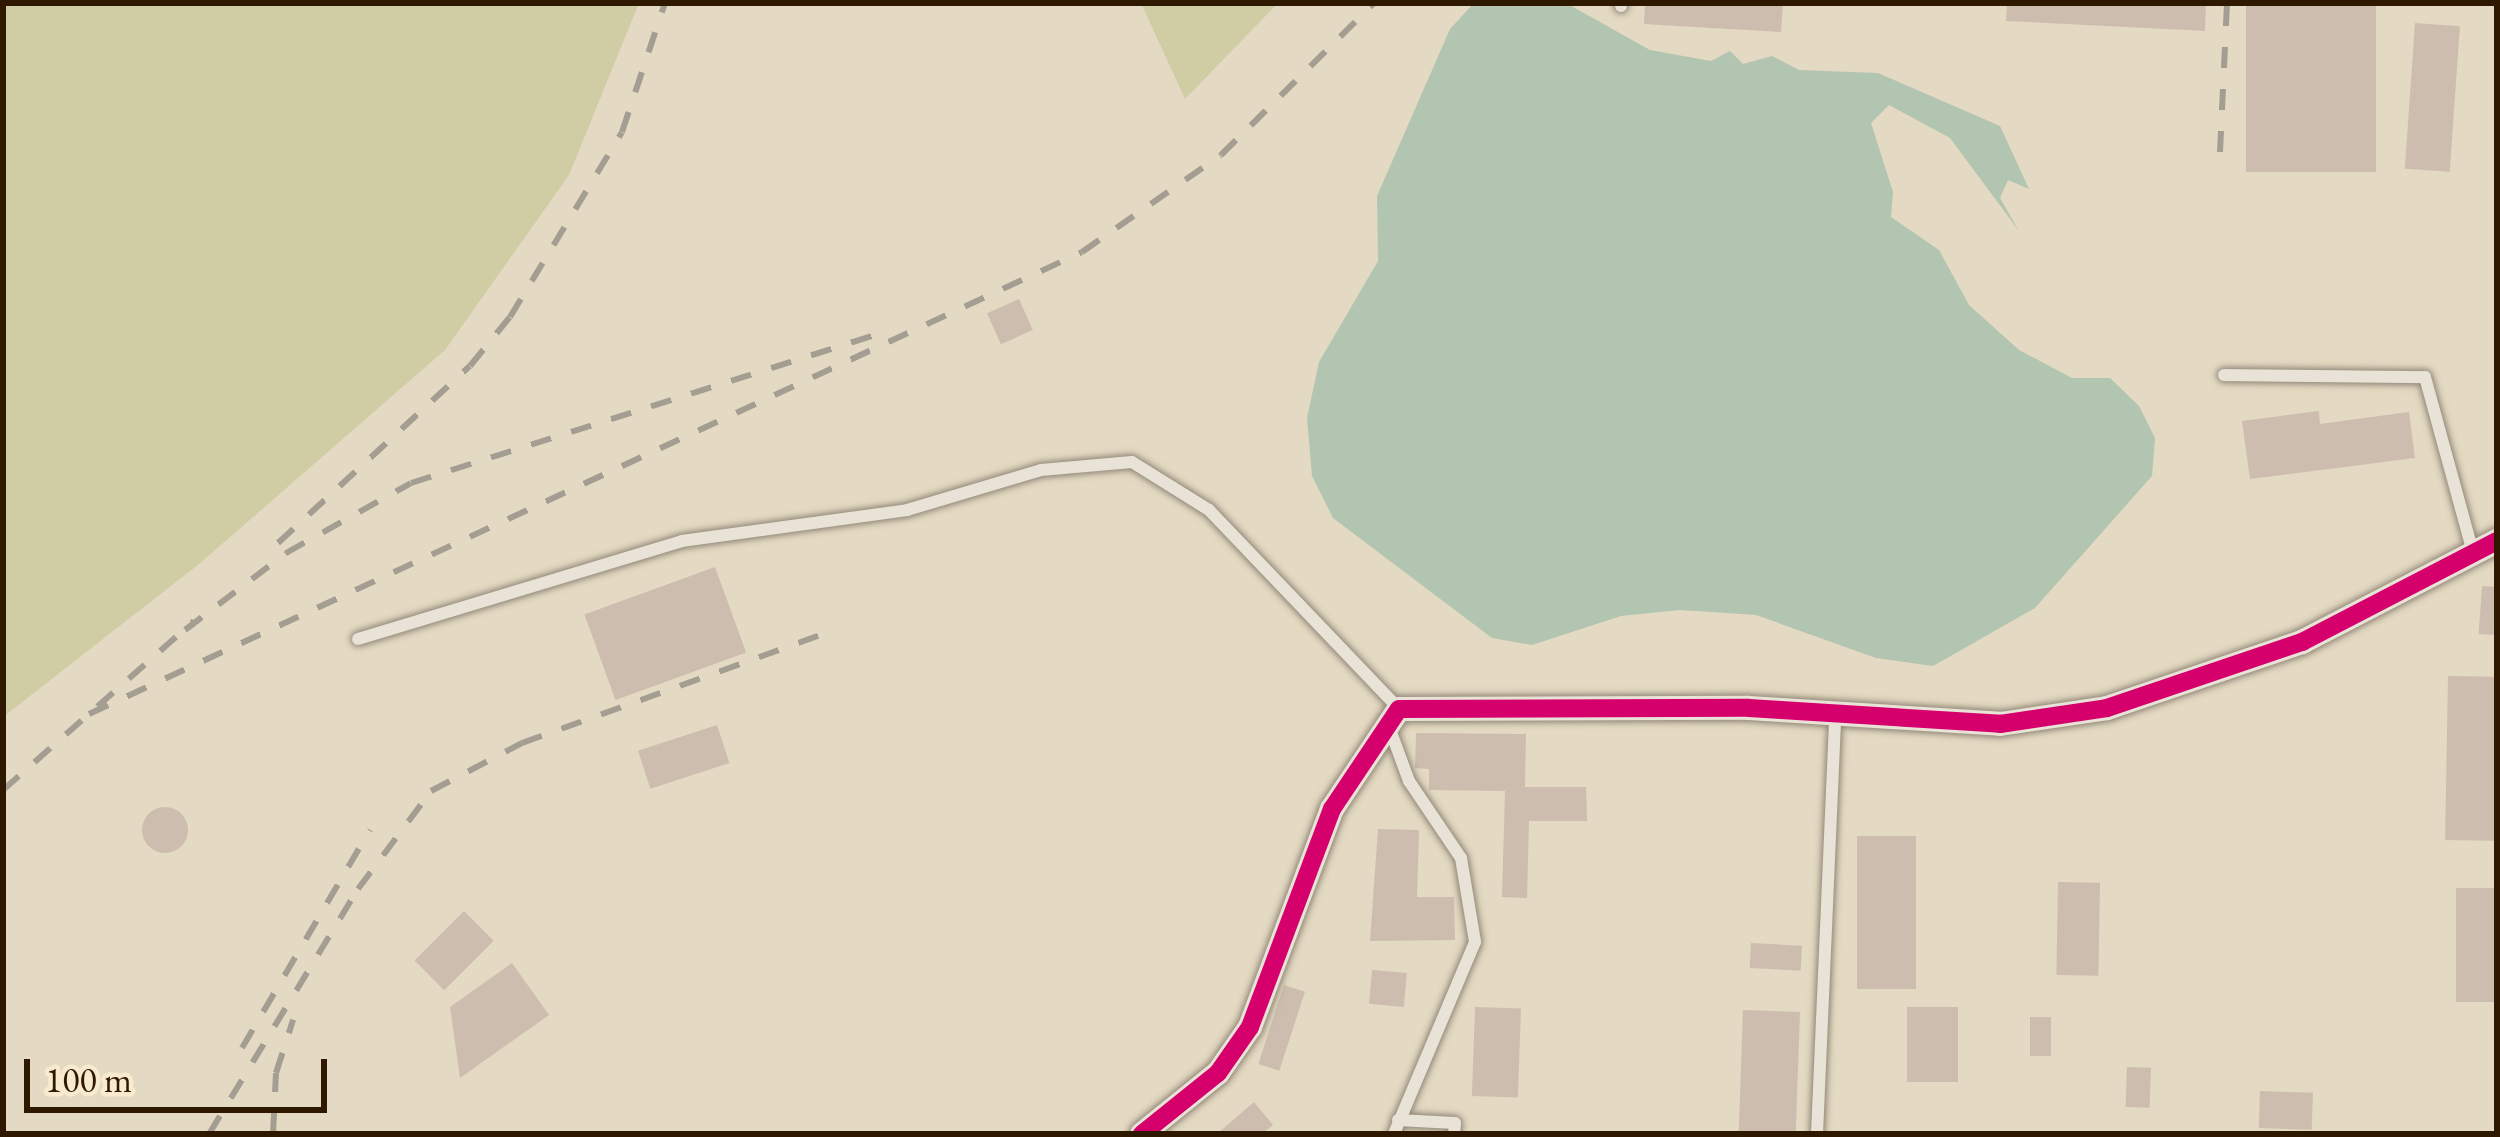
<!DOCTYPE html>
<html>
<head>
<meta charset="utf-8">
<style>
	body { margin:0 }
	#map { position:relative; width:2500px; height:1137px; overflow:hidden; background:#e4d9c2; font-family:"EB Garamond",serif }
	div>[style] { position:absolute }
	.green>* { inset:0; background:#d0cca3 }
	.water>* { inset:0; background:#b2c5b0 }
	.building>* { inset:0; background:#cdbdae; transform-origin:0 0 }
	.round { border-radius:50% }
	.roads { filter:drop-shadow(0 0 3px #928979) drop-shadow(0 0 3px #928979) }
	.service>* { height:12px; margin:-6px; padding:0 6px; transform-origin:6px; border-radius:6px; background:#e9e3d7 }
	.minor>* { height:24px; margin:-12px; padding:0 12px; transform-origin:12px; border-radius:12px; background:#e9e3d7 }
	.rail>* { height:6px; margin-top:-3px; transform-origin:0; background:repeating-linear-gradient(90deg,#a49e92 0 21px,transparent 0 42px) }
	.cycleway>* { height:18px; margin:-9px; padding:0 9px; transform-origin:9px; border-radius:9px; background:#d6006c }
	span { translate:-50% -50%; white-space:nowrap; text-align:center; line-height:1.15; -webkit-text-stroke:9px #f7eace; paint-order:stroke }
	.frame { position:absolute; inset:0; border:6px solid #2f1800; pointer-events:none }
	.scale { position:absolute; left:24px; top:1059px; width:303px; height:54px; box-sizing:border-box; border:6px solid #2f1800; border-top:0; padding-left:15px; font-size:36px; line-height:42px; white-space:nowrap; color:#2f1800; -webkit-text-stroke:9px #f7eace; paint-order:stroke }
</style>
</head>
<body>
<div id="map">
	<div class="green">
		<i style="clip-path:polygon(3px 3px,639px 3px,569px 175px,445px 350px,199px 564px,3px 717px)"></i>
		<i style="clip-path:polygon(1141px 3px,1278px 3px,1185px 99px)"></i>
	</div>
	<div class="water">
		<i style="clip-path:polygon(1474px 3px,1566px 3px,1650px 50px,1711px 61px,1730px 51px,1743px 64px,1772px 56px,1799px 70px,1878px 73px,2000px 126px,2029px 189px,2008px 180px,2000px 198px,2019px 231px,1950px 138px,1889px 105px,1871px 123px,1893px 192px,1891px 217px,1939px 250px,1969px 305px,2019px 350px,2072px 378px,2110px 378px,2139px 406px,2155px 438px,2152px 476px,2035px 608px,1933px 666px,1876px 658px,1756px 615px,1680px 610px,1621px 616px,1532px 645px,1492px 638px,1333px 518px,1312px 476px,1307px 418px,1319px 362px,1378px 261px,1377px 196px,1450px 29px)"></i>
	</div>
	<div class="building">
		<i style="clip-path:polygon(1645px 3px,1783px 3px,1781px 32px,1644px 24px)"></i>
		<i style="clip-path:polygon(2007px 3px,2206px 3px,2205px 31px,2006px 21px)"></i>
		<i style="left:2246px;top:3px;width:130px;height:169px"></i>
		<i style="left:2415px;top:23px;width:45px;height:146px;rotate:4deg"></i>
		<i style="left:1019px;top:299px;width:34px;height:35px;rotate:66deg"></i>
		<i style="clip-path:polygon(2319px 411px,2320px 424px,2409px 412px,2415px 458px,2250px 479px,2242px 421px)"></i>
		<i style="left:715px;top:567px;width:91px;height:139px;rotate:70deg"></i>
		<i style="left:2482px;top:586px;width:15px;height:48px;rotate:4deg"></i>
		<i style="left:2448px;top:676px;width:49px;height:164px;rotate:1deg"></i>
		<i style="left:717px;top:725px;width:40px;height:83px;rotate:72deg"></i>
		<i style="clip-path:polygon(1416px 733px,1526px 734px,1525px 787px,1586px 787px,1587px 821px,1529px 821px,1527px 898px,1502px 897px,1505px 791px,1429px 790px,1429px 769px,1415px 768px)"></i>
		<i class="round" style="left:142px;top:807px;width:46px;height:46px"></i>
		<i style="clip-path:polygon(1378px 829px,1419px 830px,1417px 897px,1454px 897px,1455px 940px,1370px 941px)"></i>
		<i style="left:1857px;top:836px;width:59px;height:153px"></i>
		<i style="left:2058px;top:882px;width:42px;height:93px;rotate:1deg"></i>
		<i style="left:2456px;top:888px;width:41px;height:114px"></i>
		<i style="left:464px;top:911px;width:42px;height:70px;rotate:45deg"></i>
		<i style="left:1751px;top:943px;width:51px;height:25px;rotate:3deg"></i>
		<i style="clip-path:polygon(512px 963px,549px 1015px,460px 1078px,450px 1007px)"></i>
		<i style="left:1372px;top:970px;width:35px;height:34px;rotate:5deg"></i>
		<i style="left:1284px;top:985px;width:22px;height:83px;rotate:18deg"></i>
		<i style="left:1475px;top:1007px;width:46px;height:89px;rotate:2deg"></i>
		<i style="left:1907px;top:1007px;width:51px;height:75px"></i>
		<i style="left:1743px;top:1010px;width:57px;height:124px;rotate:2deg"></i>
		<i style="left:2030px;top:1017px;width:21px;height:39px"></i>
		<i style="left:2127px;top:1067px;width:24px;height:40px;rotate:2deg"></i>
		<i style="left:2260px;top:1091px;width:53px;height:37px;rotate:2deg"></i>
		<i style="clip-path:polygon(1254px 1102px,1273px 1125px,1262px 1134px,1217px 1134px)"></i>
	</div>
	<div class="roads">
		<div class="service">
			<i style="left:1621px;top:6px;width:3px;rotate:-90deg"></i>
			<i style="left:2224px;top:375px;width:201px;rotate:0.6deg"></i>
			<i style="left:2425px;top:377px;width:181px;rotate:74.7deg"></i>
			<i style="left:358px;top:639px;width:338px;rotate:-16.8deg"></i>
			<i style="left:682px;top:541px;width:227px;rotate:-7.8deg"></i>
			<i style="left:907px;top:510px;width:140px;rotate:-16.6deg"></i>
			<i style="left:1041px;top:470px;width:91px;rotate:-5deg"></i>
			<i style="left:1132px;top:462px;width:91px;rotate:31.9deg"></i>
			<i style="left:1209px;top:510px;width:275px;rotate:46.3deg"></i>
			<i style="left:1388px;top:724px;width:61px;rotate:69.8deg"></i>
			<i style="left:1409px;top:781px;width:93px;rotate:56deg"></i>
			<i style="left:1461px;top:858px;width:85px;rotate:80.5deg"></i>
			<i style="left:1475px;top:942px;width:208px;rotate:112.9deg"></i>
			<i style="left:1398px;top:1120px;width:57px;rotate:3deg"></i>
			<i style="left:1455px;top:1123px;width:11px;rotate:95deg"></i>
			<i style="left:1817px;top:1134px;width:415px;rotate:-87.5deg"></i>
		</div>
		<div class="minor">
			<i style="left:1142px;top:1134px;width:97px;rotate:-38.8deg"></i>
			<i style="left:1218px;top:1073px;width:56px;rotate:-55.2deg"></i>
			<i style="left:1250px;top:1027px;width:233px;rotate:-69.4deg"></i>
			<i style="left:1332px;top:809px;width:120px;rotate:-56.2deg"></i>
			<i style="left:1399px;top:709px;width:350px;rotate:-0.2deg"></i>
			<i style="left:1749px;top:708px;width:252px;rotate:3.6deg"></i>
			<i style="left:2000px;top:724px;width:108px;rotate:-8.5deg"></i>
			<i style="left:2107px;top:708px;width:206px;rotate:-18.7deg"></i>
			<i style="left:2302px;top:642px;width:220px;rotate:-27.4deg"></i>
		</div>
	</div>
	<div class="rail">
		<i style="left:2220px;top:152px;width:149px;rotate:-87.3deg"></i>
		<i style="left:278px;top:543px;width:261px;rotate:-42.7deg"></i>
		<i style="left:470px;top:366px;width:63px;rotate:-50.8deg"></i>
		<i style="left:510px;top:317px;width:216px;rotate:-58.8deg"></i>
		<i style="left:622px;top:132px;width:136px;rotate:-71.6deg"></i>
		<i style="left:185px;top:630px;width:127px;rotate:-37.3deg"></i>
		<i style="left:286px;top:553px;width:143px;rotate:-29.2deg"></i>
		<i style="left:411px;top:483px;width:489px;rotate:-17.7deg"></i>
		<i style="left:89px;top:714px;width:1095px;rotate:-24.95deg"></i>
		<i style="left:1082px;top:252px;width:169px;rotate:-34.9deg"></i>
		<i style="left:1221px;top:155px;width:216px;rotate:-44.8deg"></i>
		<i style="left:3px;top:790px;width:255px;rotate:-41.5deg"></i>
		<i style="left:242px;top:1048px;width:253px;rotate:-59.6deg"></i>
		<i style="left:209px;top:1134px;width:287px;rotate:-58.7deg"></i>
		<i style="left:358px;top:889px;width:122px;rotate:-53.3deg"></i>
		<i style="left:431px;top:791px;width:103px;rotate:-27.8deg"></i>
		<i style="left:522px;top:743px;width:326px;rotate:-19.9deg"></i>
		<i style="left:273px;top:1134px;width:61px;rotate:-87.2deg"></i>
		<i style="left:276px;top:1073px;width:56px;rotate:-72.2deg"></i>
	</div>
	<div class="cycleway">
		<i style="left:1142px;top:1134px;width:97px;rotate:-38.8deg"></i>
		<i style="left:1218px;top:1073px;width:56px;rotate:-55.2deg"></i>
		<i style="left:1250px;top:1027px;width:233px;rotate:-69.4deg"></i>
		<i style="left:1332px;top:809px;width:120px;rotate:-56.2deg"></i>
		<i style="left:1399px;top:709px;width:350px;rotate:-0.2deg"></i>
		<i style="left:1749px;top:708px;width:252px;rotate:3.6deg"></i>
		<i style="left:2000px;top:724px;width:108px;rotate:-8.5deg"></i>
		<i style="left:2107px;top:708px;width:206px;rotate:-18.7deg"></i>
		<i style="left:2302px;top:642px;width:220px;rotate:-27.4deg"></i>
	</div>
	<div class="frame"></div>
	<div class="scale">100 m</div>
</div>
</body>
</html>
